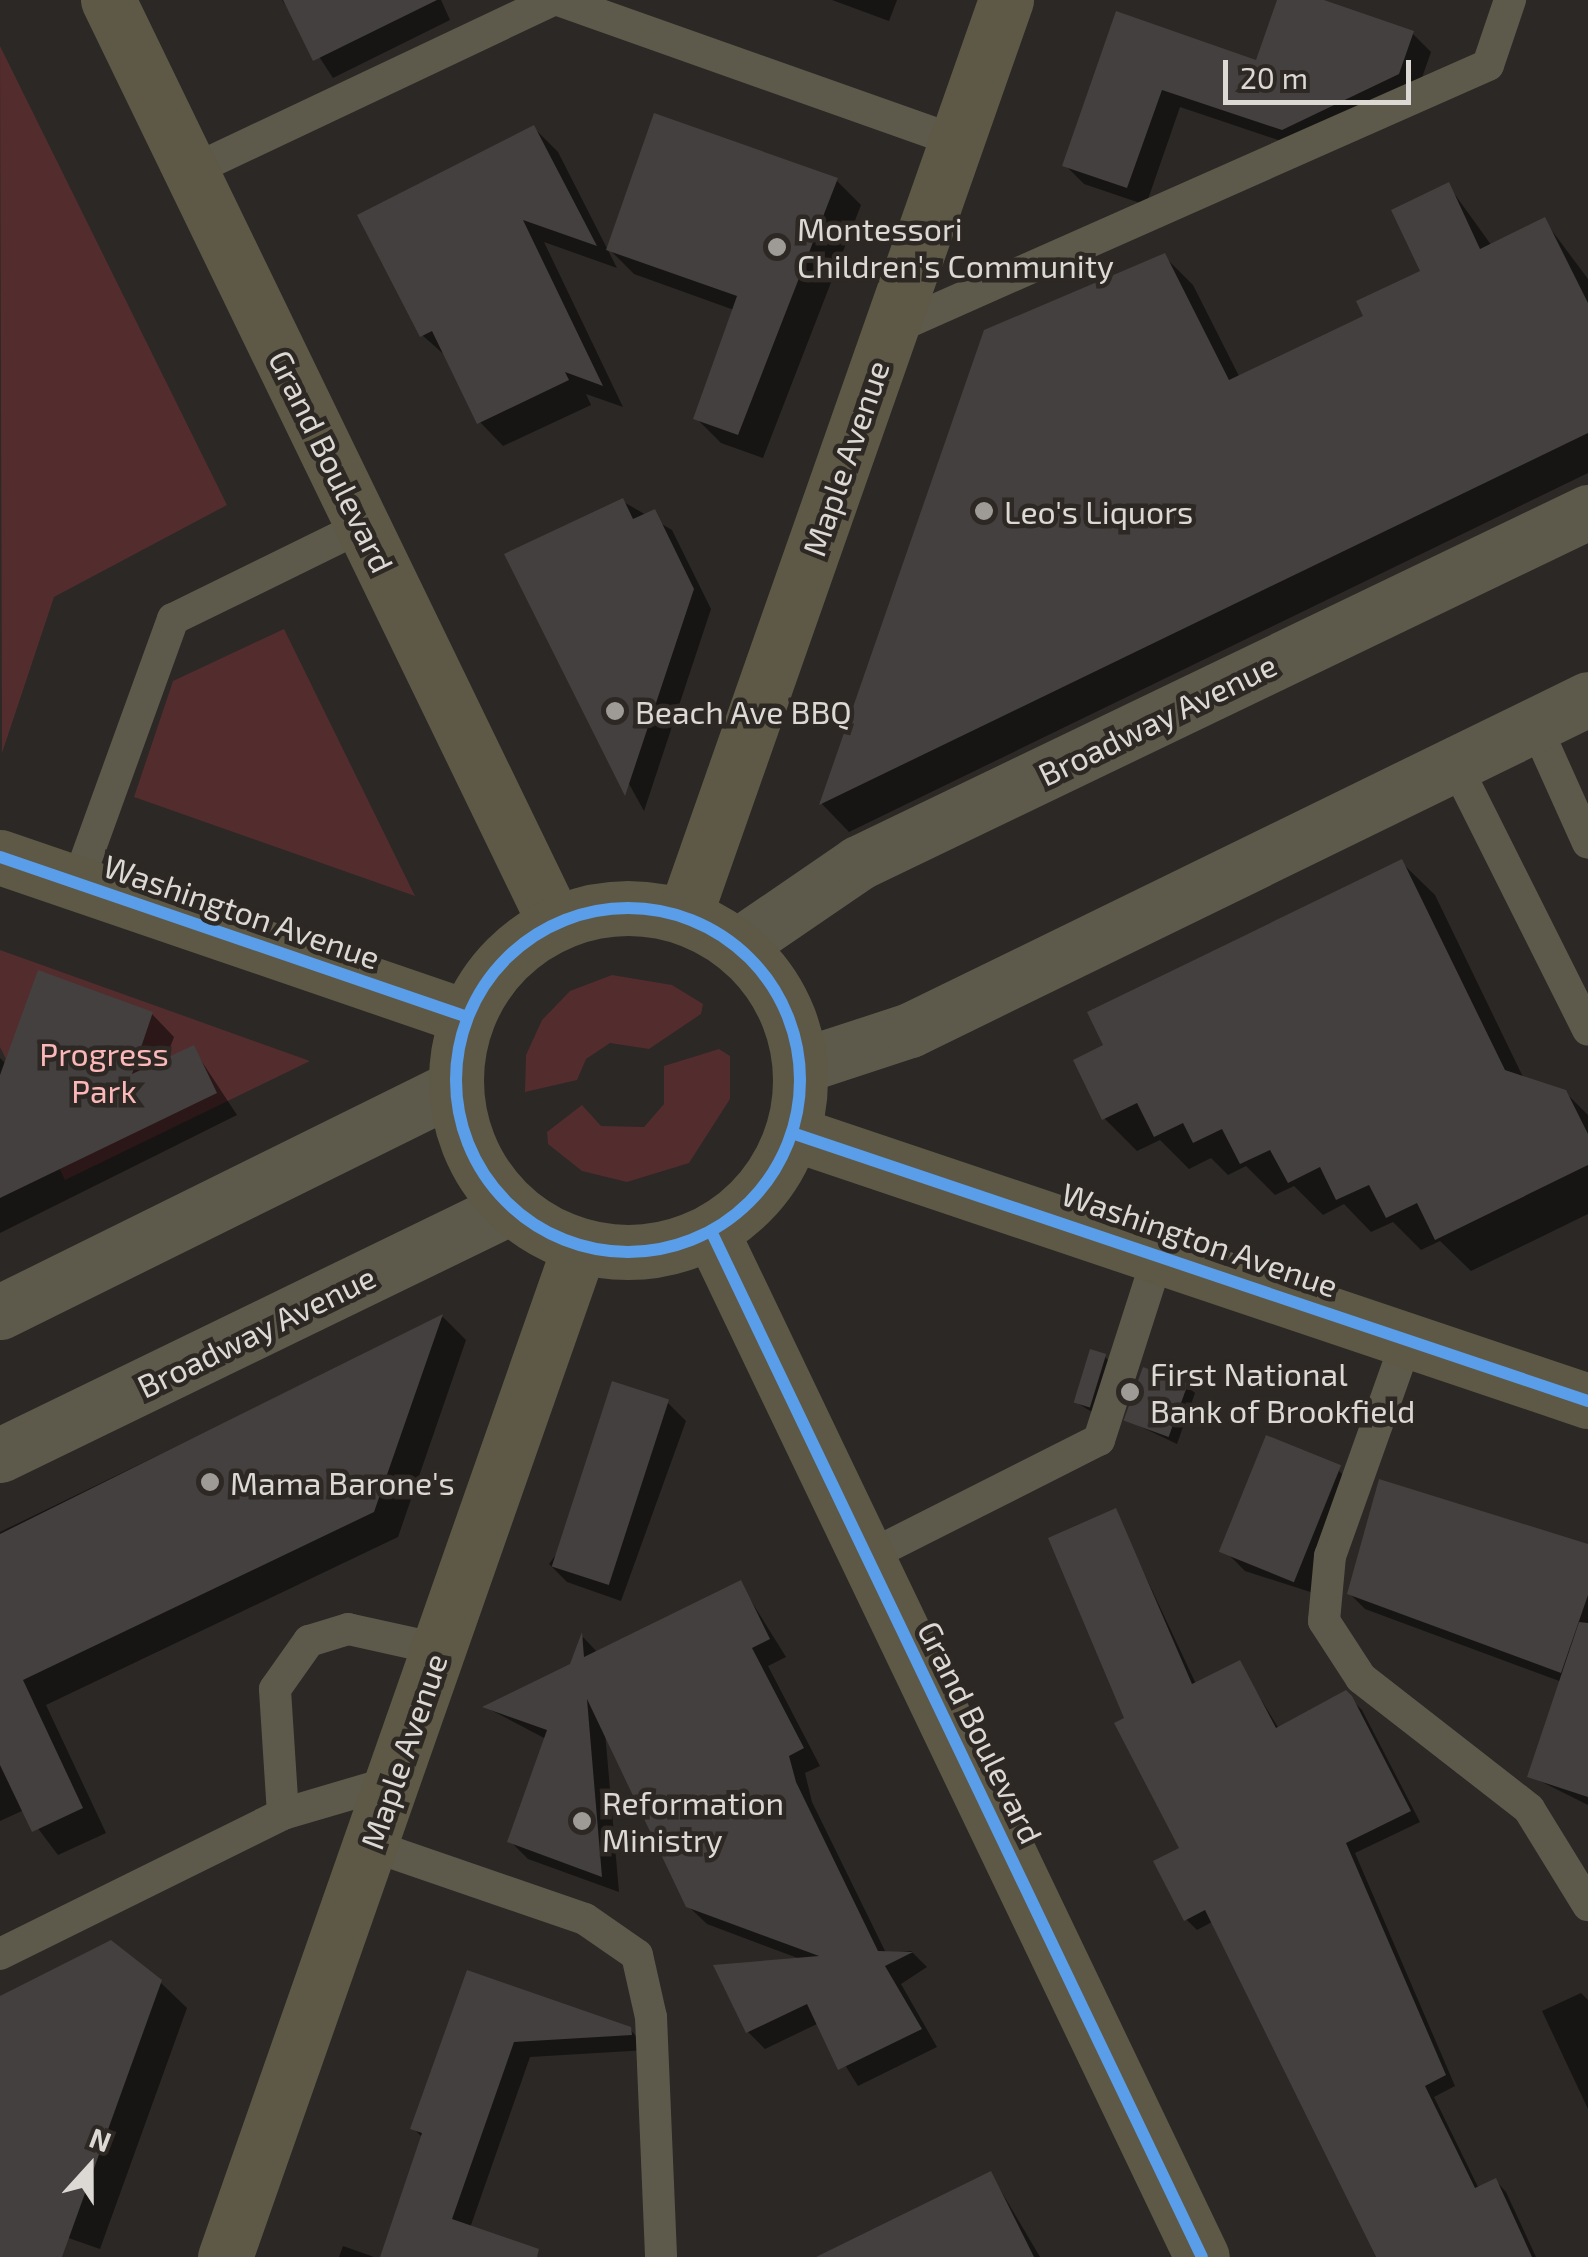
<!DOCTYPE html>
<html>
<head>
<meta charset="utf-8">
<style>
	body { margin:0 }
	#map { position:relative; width:1588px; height:2257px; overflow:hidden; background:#2b2825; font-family:"Exo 2",sans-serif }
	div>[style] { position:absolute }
	.green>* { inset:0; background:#532c2e }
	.shadow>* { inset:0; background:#0007 }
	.building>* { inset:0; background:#43403f; transform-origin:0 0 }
	.lane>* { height:32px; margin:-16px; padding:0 16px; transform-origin:16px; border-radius:16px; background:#5d5a4b }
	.street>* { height:55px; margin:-27.5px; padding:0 27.5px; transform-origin:27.5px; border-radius:27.5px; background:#5d5a4b }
	.secondary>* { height:55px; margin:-27.5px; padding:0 27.5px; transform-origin:27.5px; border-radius:27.5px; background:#5d5946 }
	.secondary>.ring { margin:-27.5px; padding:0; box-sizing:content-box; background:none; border:55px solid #5d5946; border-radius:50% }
	.cycleway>* { height:12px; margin:-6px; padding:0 6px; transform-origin:6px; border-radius:6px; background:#5a9eea }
	.cycleway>.ring { margin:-6px; padding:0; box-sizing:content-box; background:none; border:12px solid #5a9eea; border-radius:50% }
	.dots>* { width:28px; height:28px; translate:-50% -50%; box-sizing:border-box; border:5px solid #2d2823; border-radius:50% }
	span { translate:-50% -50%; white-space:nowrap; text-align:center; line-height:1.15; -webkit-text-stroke:9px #2d2823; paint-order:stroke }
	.poi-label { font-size:32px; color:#dcd9d5 }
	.left { translate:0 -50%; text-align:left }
	.street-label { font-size:32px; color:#dcd9d5 }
	.park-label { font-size:32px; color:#fcb7b8 }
	.north { position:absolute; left:40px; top:2117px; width:100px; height:100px; -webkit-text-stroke:8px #2d2823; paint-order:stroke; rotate:21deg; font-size:28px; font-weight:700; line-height:40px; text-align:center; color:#dcd9d5 }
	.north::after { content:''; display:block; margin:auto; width:35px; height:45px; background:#dcd9d5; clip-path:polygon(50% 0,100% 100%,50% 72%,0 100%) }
	.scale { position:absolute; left:1223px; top:60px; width:188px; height:45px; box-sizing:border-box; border:5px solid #dcd9d5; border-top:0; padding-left:12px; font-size:30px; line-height:35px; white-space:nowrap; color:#dcd9d5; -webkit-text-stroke:8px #2d2823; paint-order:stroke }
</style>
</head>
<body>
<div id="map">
	<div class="green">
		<i style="clip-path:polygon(0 46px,227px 505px,54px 597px,2px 753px)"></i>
		<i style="clip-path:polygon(284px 629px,415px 896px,134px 797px,173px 681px)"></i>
		<i style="clip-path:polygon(0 950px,310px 1061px,65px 1180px,0 1047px)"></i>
		<i style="clip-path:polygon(612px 975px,672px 985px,703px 1004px,701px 1014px,649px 1049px,610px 1043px,586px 1059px,577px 1080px,525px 1092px,526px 1055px,542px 1020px,570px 991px)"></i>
		<i style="clip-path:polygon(719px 1049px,730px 1056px,730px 1099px,689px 1163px,627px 1182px,582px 1171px,548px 1144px,547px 1132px,582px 1105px,601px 1126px,644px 1127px,664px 1104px,664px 1066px)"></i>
	</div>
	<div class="shadow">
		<i style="clip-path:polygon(282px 0,441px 0,450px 20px,333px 78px)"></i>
		<i style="clip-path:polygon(832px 0,897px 0,889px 21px)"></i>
		<i style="clip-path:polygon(1279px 0,1317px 0,1412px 33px,1431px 52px,1417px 92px,1302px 148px,1180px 107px,1146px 205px,1084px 184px,1065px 165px,1118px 14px,1257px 63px)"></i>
		<i style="clip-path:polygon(534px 128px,558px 152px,617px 268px,544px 242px,623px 407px,586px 394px,591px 405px,503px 446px,480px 422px,448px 358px,422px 335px)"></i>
		<i style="clip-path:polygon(836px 180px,861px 205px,763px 458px,721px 443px,696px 418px,734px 310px,634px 274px,609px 249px)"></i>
		<i style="clip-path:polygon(1448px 185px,1492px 246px,1544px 220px,1588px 279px,1588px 473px,849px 832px,822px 804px,986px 331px,1164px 256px,1193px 285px,1240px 378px,1366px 317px,1424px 272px)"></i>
		<i style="clip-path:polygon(622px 501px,672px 530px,711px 609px,644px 811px,537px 617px)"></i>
		<i style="clip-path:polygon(1401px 862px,1435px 895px,1524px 1079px,1565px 1092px,1588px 1115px,1588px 1214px,1471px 1271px,1440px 1241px,1421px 1250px,1393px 1222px,1371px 1232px,1344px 1204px,1323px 1215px,1294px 1186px,1275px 1195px,1246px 1166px,1228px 1175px,1211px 1158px,1189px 1169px,1160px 1140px,1137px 1151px,1104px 1118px)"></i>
		<i style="clip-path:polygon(152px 1014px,174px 1037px,165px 1061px,193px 1048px,237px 1115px,0 1233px,0 1058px,6px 1064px)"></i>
		<i style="clip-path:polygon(443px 1317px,466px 1340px,398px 1537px,46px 1705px,106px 1833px,58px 1855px,24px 1810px,0 1821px,0 1532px)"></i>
		<i style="clip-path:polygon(1104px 1356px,1113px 1365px,1097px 1415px,1074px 1401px)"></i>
		<i style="clip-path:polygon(1186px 1385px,1195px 1393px,1177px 1444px,1129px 1421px)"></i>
		<i style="clip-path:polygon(668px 1403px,686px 1421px,621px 1601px,567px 1582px,549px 1564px)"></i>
		<i style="clip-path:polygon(1334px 1466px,1353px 1485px,1326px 1597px,1245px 1571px,1227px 1553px)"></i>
		<i style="clip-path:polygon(1115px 1511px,1196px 1684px,1239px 1663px,1279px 1729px,1345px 1693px,1362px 1710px,1420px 1822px,1355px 1853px,1455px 2086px,1434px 2097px,1479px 2189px,1496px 2181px,1506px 2192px,1536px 2257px,1376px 2257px,1214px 1921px,1197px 1930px,1186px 1919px,1182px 1849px,1128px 1719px)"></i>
		<i style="clip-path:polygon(1588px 1547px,1588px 1805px,1530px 1776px,1562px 1682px,1365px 1609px,1349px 1593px)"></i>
		<i style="clip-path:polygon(740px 1583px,786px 1657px,768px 1666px,820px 1766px,805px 1773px,812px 1802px,886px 1953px,911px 1951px,927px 1967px,901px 1984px,937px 2047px,858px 2086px,819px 2023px,765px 2049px,748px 2032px,803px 1960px,707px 1924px,688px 1906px,605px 1732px,619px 1892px,528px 1859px,510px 1841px,546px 1739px,487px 1708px,572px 1666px,583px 1637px,598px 1653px)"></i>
		<i style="clip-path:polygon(468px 1973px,630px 2029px,647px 2050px,530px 2057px,470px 2228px,500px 2257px,383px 2257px,423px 2138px,413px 2128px)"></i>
		<i style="clip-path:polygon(160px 1982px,187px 2008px,100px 2249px,0 2214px,0 1996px)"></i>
		<i style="clip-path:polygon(1581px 1993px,1588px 2000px,1588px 2109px,1542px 2011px)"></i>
		<i style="clip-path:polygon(991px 2174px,1040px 2257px,870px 2257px)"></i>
		<i style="clip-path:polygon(343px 2246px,374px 2257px,339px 2257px)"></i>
	</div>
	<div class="building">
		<i style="clip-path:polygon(283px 0,437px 0,313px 61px)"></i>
		<i style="clip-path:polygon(1277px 0,1324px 0,1414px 31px,1399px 74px,1282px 130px,1162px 90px,1127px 188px,1062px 166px,1116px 11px,1256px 60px)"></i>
		<i style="clip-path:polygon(654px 113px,838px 178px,738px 435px,693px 419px,737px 296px,606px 250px)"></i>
		<i style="clip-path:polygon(534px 125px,597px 246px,523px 220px,603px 386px,565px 372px,569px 380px,477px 424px,432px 331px,420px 337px,357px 215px)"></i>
		<i style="clip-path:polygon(1449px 182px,1480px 249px,1545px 217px,1588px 303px,1588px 433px,819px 805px,984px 330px,1165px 253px,1229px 380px,1363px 316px,1356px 301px,1420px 271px,1391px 210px)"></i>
		<i style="clip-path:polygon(623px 498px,633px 519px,655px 509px,694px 589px,625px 796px,504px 554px)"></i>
		<i style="clip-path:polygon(1402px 859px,1505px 1070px,1566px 1090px,1588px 1134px,1588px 1165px,1435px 1240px,1417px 1203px,1386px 1218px,1369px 1185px,1336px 1200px,1320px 1167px,1288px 1183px,1270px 1150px,1240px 1164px,1222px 1129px,1193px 1143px,1183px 1123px,1154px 1137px,1137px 1103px,1102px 1120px,1073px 1060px,1103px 1045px,1087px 1012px)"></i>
		<i style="clip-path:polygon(38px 970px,153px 1012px,132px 1074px,194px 1045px,217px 1093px,0 1198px,0 1075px)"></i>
		<i style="clip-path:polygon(443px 1314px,374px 1512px,23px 1680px,83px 1808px,32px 1832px,0 1765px,0 1534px)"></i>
		<i style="left:1090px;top:1349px;width:17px;height:56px;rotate:17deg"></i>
		<i style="left:1143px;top:1367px;width:48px;height:57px;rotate:20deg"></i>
		<i style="left:612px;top:1381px;width:60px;height:195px;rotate:18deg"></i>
		<i style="left:1266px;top:1435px;width:81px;height:126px;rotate:22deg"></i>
		<i style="clip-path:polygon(1379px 1479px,1588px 1544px,1588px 1595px,1561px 1673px,1347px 1594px)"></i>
		<i style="clip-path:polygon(1116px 1508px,1192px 1684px,1240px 1660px,1276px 1728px,1346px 1690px,1352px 1696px,1411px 1811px,1346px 1843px,1446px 2075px,1425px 2086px,1475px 2188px,1496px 2178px,1532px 2257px,1376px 2257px,1205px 1910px,1184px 1921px,1153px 1861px,1179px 1848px,1114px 1723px,1124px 1718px,1048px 1538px)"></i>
		<i style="clip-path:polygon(741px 1580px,770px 1639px,752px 1648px,804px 1748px,789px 1756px,796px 1782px,878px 1951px,913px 1952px,885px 1966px,922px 2029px,838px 2070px,807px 2004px,746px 2033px,713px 1965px,819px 1956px,686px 1907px,587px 1699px,602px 1877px,507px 1842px,547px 1730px,482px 1707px,570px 1664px,582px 1632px,584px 1657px)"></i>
		<i style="clip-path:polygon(1579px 1622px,1588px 1623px,1588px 1797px,1527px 1777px)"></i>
		<i style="clip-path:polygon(111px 1940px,162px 1980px,62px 2257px,0 2257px,0 1996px)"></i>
		<i style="clip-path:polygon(467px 1970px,631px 2027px,632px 2035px,514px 2042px,452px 2219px,539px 2249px,537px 2257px,380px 2257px,422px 2133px,410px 2129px)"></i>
		<i style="clip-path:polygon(991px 2171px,1034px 2257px,816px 2257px)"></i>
	</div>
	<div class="lane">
		<i style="left:558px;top:0;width:422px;rotate:19.5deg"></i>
		<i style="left:191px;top:171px;width:400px;rotate:-25.3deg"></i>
		<i style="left:890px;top:330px;width:654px;rotate:-23.9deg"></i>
		<i style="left:1488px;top:65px;width:69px;rotate:-71.3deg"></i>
		<i style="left:1535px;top:725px;width:129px;rotate:65.8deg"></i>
		<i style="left:1455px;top:764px;width:297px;rotate:63.4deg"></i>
		<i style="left:77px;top:884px;width:282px;rotate:-70.1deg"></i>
		<i style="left:173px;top:619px;width:212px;rotate:-26.1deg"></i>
		<i style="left:1407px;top:1340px;width:229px;rotate:109.6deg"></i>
		<i style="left:1330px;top:1556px;width:65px;rotate:95.3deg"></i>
		<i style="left:1324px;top:1621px;width:68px;rotate:57deg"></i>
		<i style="left:1361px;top:1678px;width:213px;rotate:37.9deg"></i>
		<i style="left:1529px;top:1809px;width:113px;rotate:58.4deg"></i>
		<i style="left:867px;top:1557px;width:260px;rotate:-26.8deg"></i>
		<i style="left:1099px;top:1440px;width:196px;rotate:-72.2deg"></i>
		<i style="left:283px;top:1814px;width:125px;rotate:-93.7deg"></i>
		<i style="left:275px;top:1689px;width:59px;rotate:-54.7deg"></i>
		<i style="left:309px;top:1641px;width:41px;rotate:-17.1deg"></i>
		<i style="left:348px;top:1629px;width:92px;rotate:12.5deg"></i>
		<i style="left:370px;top:1845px;width:227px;rotate:19deg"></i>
		<i style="left:585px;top:1919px;width:63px;rotate:34.7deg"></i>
		<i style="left:637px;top:1955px;width:64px;rotate:77.3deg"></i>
		<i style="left:651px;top:2017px;width:240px;rotate:87.6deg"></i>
		<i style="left:0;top:1954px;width:316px;rotate:-26.3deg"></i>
		<i style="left:283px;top:1814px;width:114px;rotate:-16.4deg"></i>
	</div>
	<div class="street">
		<i style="left:737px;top:946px;width:147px;rotate:-34.4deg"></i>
		<i style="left:858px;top:863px;width:810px;rotate:-25.68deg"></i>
		<i style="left:800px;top:1066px;width:116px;rotate:-18.1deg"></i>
		<i style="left:910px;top:1030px;width:754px;rotate:-26.02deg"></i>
		<i style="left:0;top:1312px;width:508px;rotate:-26.31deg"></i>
		<i style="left:0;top:1455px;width:568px;rotate:-25.89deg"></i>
	</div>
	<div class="secondary">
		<i style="left:108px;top:0;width:1026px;rotate:64.16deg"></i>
		<i style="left:0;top:857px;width:493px;rotate:18.9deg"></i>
		<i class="ring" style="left:456px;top:908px;width:289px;height:289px"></i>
		<i style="left:684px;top:917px;width:972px;rotate:-70.65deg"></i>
		<i style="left:792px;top:1133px;width:840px;rotate:18.61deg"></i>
		<i style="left:711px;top:1231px;width:1137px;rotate:64.43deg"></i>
		<i style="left:225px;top:2257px;width:1072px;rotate:-70.67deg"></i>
	</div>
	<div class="cycleway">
		<i style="left:0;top:857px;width:493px;rotate:18.9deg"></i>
		<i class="ring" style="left:456px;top:908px;width:332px;height:332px"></i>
		<i style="left:792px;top:1133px;width:840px;rotate:18.61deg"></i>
		<i style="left:711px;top:1231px;width:1137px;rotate:64.43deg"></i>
	</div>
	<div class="dots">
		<i style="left:777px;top:247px;background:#9e9b97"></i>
		<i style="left:984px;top:511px;background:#9e9b97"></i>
		<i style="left:615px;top:711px;background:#9e9b97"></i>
		<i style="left:1130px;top:1392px;background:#9e9b97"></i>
		<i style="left:210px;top:1482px;background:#9e9b97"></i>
		<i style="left:582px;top:1821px;background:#9e9b97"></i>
	</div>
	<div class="poi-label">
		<span class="left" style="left:797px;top:247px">Montessori<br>Children's Community</span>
		<span class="left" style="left:1004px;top:511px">Leo's Liquors</span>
		<span class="left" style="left:635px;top:711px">Beach Ave BBQ</span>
		<span class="left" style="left:1150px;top:1392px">First National<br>Bank of Brookfield</span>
		<span class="left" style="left:230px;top:1482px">Mama Barone's</span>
		<span class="left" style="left:602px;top:1821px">Reformation<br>Ministry</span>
	</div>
	<div class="street-label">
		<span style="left:845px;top:458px;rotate:-71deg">Maple Avenue</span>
		<span style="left:332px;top:461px;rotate:64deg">Grand Boulevard</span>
		<span style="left:1157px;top:719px;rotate:-26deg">Broadway Avenue</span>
		<span style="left:242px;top:911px;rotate:19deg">Washington Avenue</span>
		<span style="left:1200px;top:1239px;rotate:19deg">Washington Avenue</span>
		<span style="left:256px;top:1331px;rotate:-26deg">Broadway Avenue</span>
		<span style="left:981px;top:1732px;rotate:64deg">Grand Boulevard</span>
		<span style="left:403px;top:1751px;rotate:-71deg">Maple Avenue</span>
	</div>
	<div class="park-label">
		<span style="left:104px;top:1072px">Progress<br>Park</span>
	</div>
	<div class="north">N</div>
	<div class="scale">20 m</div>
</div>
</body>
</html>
